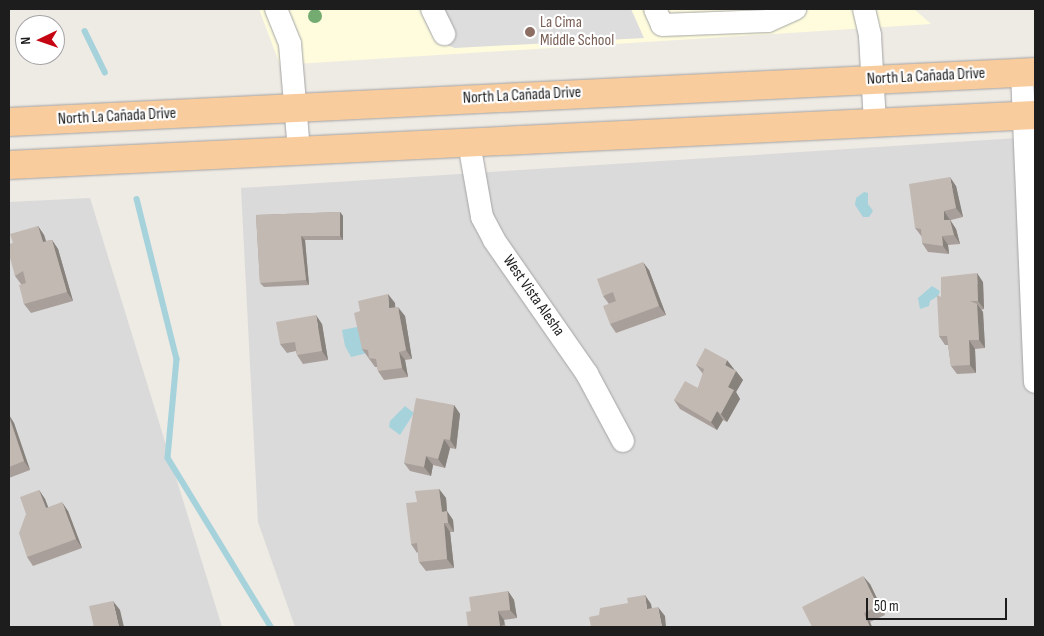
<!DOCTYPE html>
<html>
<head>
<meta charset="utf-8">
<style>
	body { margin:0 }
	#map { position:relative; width:1044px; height:636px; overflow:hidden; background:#eeeae4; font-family:"Sofia Sans Condensed",sans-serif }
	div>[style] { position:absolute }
	.residential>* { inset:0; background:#dbdada }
	.education>* { inset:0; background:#fefcdd }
	.parking>* { inset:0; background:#ddd }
	.water>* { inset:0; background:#a5d2db }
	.stream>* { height:5.5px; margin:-2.75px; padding:0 2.75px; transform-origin:2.75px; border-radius:2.75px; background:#a5d2db }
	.roads { filter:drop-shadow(0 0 1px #a4a4a4) drop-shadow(0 0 1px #a4a4a4) }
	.minor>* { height:22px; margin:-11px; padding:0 11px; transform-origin:11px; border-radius:11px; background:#fff }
	.major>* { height:28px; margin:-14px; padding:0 14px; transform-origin:14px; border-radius:14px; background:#f9cc9e }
	.trees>* { width:14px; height:14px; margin:-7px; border-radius:50%; background:#73ab70 }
	.wall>* { inset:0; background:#a89f9a }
	.shaded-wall>* { inset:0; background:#88827d }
	.building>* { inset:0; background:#c3b9b3 }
	.dots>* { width:14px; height:14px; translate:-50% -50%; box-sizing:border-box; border:2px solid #fff; border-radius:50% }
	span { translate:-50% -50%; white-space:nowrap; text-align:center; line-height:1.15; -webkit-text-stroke:4.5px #fff; paint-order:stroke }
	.education-label { font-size:16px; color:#785e54 }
	.left { translate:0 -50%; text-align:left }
	.street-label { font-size:16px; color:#1d1d1d }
	.frame { position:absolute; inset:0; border:10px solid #1d1d1d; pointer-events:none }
	.north { position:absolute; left:15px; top:15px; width:50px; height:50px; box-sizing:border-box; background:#fff; border:1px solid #a5a5a5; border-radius:50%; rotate:267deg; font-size:14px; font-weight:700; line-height:20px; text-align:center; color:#1d1d1d }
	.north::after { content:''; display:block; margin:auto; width:18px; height:22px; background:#c50612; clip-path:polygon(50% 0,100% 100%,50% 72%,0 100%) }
	.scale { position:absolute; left:866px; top:598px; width:141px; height:22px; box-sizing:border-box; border:2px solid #1d1d1d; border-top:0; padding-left:6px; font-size:15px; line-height:18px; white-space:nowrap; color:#1d1d1d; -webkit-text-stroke:4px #fff; paint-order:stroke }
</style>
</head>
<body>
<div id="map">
	<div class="residential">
		<i style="clip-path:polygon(1035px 137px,1035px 627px,295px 627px,258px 522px,241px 188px)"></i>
		<i style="clip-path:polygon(90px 198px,222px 627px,9px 627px,9px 202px)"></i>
	</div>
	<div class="education">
		<i style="clip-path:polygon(259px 9px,914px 9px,931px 24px,280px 65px)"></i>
	</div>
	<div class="parking">
		<i style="clip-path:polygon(420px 9px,631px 9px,644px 38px,455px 48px,440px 43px,429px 30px)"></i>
	</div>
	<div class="water">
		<i style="clip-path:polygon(864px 192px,868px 193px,868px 204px,873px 211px,869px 217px,863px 217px,855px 205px,856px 198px)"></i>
		<i style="clip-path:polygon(932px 286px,940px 291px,938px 296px,930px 301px,929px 306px,920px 309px,918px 298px)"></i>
		<i style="clip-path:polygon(362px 326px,367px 353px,351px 357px,345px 346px,342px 330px)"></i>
		<i style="clip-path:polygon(405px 406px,414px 413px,400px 435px,389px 427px,390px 421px)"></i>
	</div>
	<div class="stream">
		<i style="left:85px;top:31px;width:46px;rotate:64deg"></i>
		<i style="left:137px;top:199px;width:165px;rotate:76deg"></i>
		<i style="left:177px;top:359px;width:99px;rotate:95.2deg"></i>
		<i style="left:168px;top:458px;width:198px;rotate:58.6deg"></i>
	</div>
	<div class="roads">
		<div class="minor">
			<i style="left:276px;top:9px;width:38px;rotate:68deg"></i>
			<i style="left:290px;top:44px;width:107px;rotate:85.2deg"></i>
			<i style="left:432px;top:9px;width:28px;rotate:64deg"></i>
			<i style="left:655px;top:9px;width:17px;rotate:66deg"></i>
			<i style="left:662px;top:25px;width:106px;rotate:-2.2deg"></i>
			<i style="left:768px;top:21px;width:30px;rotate:-24deg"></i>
			<i style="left:864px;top:9px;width:28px;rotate:77deg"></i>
			<i style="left:870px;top:36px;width:86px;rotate:86.7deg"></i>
			<i style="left:1022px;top:73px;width:309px;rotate:87.6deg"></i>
			<i style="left:469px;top:143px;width:75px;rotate:80deg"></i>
			<i style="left:482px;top:217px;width:26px;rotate:62deg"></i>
			<i style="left:494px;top:240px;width:163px;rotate:55.2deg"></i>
			<i style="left:587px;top:374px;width:76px;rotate:61.8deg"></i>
		</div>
		<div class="major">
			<i style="left:9px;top:122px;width:1027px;rotate:-2.79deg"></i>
			<i style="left:9px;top:165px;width:1027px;rotate:-2.79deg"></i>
		</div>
	</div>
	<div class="trees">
		<i style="left:315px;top:16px"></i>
	</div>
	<div class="wall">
		<i style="clip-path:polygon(956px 186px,963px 217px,951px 220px,951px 221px,956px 229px,960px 244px,948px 245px,949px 254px,928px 252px,922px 243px,922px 237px,915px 228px)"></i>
		<i style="clip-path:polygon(340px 212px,343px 216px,343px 240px,305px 240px,309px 285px,264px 287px,260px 283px,256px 215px)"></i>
		<i style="clip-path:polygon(38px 226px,44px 235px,46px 241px,52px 240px,58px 249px,73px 301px,31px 313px,24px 304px,21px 284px,15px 276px,13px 243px)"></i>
		<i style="clip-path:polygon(649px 270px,666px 315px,616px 333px,610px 324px,609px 304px,603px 296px)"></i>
		<i style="clip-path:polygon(983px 282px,984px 309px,981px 310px,983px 312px,985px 348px,975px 349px,976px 373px,957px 374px,951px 366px,948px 345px,945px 345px,939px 336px,941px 297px)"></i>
		<i style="clip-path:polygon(395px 303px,395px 307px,405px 316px,412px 359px,405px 360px,408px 377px,384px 380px,378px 371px,377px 367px,375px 367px,362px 349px)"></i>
		<i style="clip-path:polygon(322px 324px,328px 360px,303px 364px,297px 355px,296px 351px,287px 353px,280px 344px)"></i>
		<i style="clip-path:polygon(696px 365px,734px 369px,736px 371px,743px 380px,736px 392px,740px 399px,727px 422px,723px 420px,717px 430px,680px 409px,674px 400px,698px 388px,703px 374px)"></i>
		<i style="clip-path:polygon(454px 405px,460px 414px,456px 449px,450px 448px,445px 468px,433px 465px,431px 476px,410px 471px,404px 463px)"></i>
		<i style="clip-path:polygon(9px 415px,14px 423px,30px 470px,9px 478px)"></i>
		<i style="clip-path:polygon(439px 489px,446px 498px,447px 511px,453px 520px,454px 532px,450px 532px,454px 568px,426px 571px,419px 562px,418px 552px,417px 553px,411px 544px)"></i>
		<i style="clip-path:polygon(39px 490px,45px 499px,48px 507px,68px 511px,82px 548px,33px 566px,27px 557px)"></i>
		<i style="clip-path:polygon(870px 584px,885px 615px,870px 622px,872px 627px,812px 627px)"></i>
		<i style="clip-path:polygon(508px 591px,514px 600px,517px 618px,504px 620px,505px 625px,507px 627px,468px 627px,471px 611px)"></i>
	</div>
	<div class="shaded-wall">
		<i style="clip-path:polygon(950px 177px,956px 186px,963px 217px,956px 208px)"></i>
		<i style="clip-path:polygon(944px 211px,956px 229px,960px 244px,944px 220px)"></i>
		<i style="clip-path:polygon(340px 212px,343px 216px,343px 240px,340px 236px)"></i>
		<i style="clip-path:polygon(38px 226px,44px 235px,49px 251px,43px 242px)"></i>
		<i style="clip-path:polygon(301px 236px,305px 240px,309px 285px,306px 280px)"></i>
		<i style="clip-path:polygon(942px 236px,948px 245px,949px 254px,943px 246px)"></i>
		<i style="clip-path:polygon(52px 240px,58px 249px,73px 301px,67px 292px)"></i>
		<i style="clip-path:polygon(643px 262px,649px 270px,666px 315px,659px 306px)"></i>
		<i style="clip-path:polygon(977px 273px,983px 282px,984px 309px,978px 301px)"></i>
		<i style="clip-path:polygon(388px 294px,395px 303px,396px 317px,389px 308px)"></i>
		<i style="clip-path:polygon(977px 304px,983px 312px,985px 348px,979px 340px)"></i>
		<i style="clip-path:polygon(398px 307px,405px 316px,412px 359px,406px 350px)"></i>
		<i style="clip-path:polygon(316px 315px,322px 324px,328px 360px,322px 351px)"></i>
		<i style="clip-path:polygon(969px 340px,975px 349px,976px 373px,970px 365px)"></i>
		<i style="clip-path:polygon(399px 352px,405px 360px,408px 377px,402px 368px)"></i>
		<i style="clip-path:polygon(727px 360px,734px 369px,731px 373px,725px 365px)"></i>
		<i style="clip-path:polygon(736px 371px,743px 380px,736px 392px,740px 399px,727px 422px,721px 414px,728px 387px)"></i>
		<i style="clip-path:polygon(454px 405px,460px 414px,456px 449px,450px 440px)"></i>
		<i style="clip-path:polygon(717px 411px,723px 420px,717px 430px,711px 422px)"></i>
		<i style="clip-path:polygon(9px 415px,14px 423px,30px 470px,24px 461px)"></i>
		<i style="clip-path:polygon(444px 439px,450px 448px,445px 468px,438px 459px)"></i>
		<i style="clip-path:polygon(426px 456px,433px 465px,431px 476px,424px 467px)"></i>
		<i style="clip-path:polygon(439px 489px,446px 498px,447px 511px,453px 520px,454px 532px,442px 512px)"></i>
		<i style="clip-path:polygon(39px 490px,45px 499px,52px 517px,46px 508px)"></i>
		<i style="clip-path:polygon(62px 502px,68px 511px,82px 548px,76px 539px)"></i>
		<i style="clip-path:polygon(444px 523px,450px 532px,454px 568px,447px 559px)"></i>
		<i style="clip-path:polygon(863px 576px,870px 584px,885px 615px,878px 606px)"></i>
		<i style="clip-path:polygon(508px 591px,514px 600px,517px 618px,510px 610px)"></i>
		<i style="clip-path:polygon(645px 595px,651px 604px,654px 618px,647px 609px)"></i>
		<i style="clip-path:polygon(113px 601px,120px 610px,124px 627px,119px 627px)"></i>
		<i style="clip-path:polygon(658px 607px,665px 616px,666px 627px,662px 627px)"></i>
		<i style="clip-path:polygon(498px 611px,504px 620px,505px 627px,500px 626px)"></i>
		<i style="clip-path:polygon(864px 613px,870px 622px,872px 627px,870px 627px)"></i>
	</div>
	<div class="building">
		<i style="clip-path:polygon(950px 177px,956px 208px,944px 211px,944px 220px,950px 220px,954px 235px,942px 236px,943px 246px,922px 243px,921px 229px,915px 228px,909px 184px)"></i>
		<i style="clip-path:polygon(340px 212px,340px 236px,301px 236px,306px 280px,260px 283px,256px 215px)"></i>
		<i style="clip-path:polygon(38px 226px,43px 242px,52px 240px,67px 292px,24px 304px,19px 285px,26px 283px,23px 271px,15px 276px,9px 254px,9px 244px,13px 243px,10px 234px)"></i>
		<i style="clip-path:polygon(643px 262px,659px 306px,610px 324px,603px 306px,616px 301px,613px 292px,603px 296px,597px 279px)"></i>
		<i style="clip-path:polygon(977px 273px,978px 301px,970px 301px,977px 304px,979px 340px,969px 340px,970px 365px,951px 366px,947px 336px,939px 336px,937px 295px,941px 297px,941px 277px)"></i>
		<i style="clip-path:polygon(388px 294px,389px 308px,398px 307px,406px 350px,399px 352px,402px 368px,378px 371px,376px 359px,369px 358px,368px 350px,362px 349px,354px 313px,360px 311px,358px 301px)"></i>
		<i style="clip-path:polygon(316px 315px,322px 351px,297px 355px,295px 342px,280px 344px,276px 322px)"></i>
		<i style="clip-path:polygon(705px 348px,727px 360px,725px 365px,736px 371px,728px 387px,734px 390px,721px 414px,717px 411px,711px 422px,674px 400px,685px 381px,698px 388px,704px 369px,696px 365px)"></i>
		<i style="clip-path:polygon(416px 398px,454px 405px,450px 440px,444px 439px,438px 459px,426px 456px,424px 467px,404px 463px)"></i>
		<i style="clip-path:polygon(9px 417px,24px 461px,9px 467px)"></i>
		<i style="clip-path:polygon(439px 489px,442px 512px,447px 511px,448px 523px,444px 523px,447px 559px,419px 562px,417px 543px,411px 544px,406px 503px,417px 502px,415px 491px)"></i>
		<i style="clip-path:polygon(39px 490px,46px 508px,62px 502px,76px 539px,27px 557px,19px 533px,26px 514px,20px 497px)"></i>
		<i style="clip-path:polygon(863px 576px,878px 606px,864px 613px,870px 627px,812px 627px,802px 607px)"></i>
		<i style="clip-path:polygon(508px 591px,510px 610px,498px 611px,500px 626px,506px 625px,506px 627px,468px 627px,466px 612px,471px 611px,469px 597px)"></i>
		<i style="clip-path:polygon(645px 595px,647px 609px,658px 607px,662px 627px,591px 627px,589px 617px,599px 615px,600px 608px,628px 603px,627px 598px)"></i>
		<i style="clip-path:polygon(113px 601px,119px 627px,94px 627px,89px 606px)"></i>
	</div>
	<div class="dots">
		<i style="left:530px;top:32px;background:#8d6e63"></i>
	</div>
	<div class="education-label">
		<span class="left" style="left:540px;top:32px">La Cima<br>Middle School</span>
	</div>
	<div class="street-label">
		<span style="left:926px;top:77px;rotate:-3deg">North La Cañada Drive</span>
		<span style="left:522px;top:96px;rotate:-3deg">North La Cañada Drive</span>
		<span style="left:117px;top:117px;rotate:-3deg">North La Cañada Drive</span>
		<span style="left:533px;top:296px;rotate:55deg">West Vista Alesha</span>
	</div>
	<div class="frame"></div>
	<div class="north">N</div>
	<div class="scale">50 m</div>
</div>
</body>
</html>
